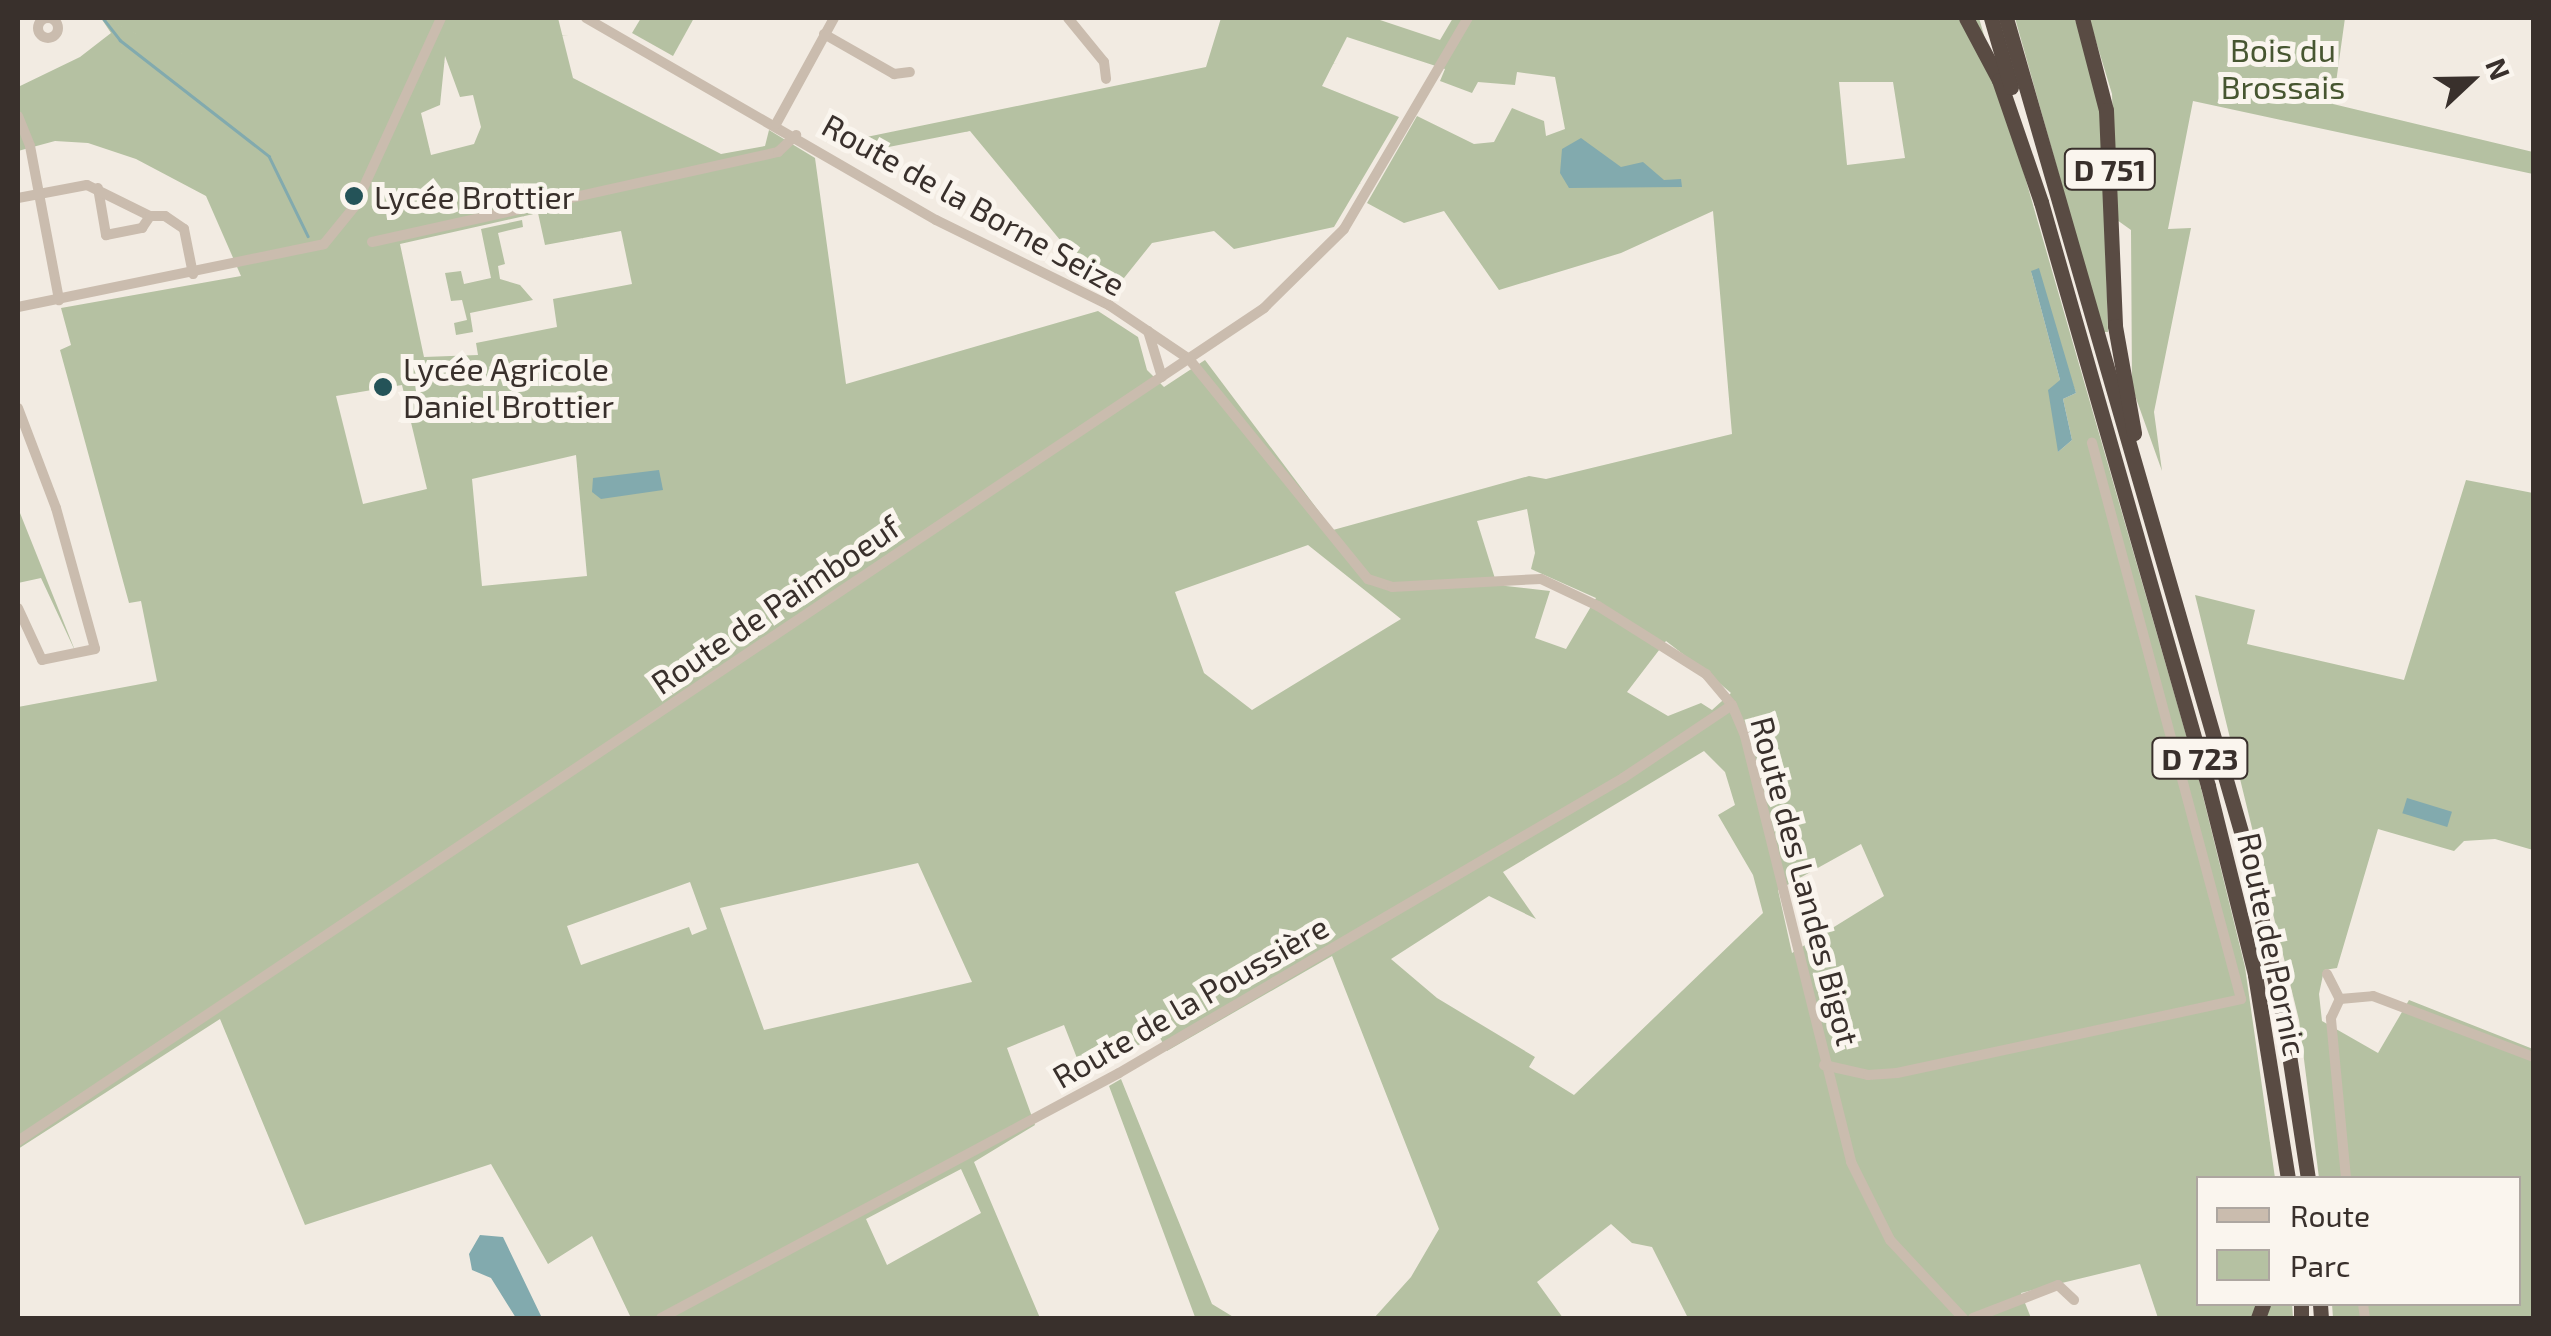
<!DOCTYPE html>
<html>
<head>
<meta charset="utf-8">
<style>
	body { margin:0 }
	#map { position:relative; width:2551px; height:1336px; overflow:hidden; background:#f2ebe2; font-family:"Exo 2",sans-serif }
	div>[style] { position:absolute }
	.green>* { inset:0; background:#b5c1a2 }
	.water>* { inset:0; background:#82aaae; transform-origin:0 0 }
	.stream>* { height:2.5px; margin:-1.25px; padding:0 1.25px; transform-origin:1.25px; border-radius:1.25px; background:#82aaae }
	.minor>* { height:10px; margin:-5px; padding:0 5px; transform-origin:5px; border-radius:5px; background:#cabcae }
	.minor>.ring { margin:-5px; padding:0; box-sizing:content-box; background:none; border:10px solid #cabcae; border-radius:50% }
	.highway>* { height:15px; margin:-7.5px; padding:0 7.5px; transform-origin:7.5px; border-radius:7.5px; background:#594b43 }
	.dots>* { width:28px; height:28px; translate:-50% -50%; box-sizing:border-box; border:5px solid #faf5ee; border-radius:50% }
	span { translate:-50% -50%; white-space:nowrap; text-align:center; line-height:1.15; -webkit-text-stroke:10px #faf5ee; paint-order:stroke }
	.shield-label span { padding:2px 8px; background:#faf5ee; border:2px solid; border-radius:8px; -webkit-text-stroke-width:0 }
	.shield-label { font-size:30px; color:#39302c; font-weight:700 }
	.park-label { font-size:32px; color:#475631 }
	.poi-label { font-size:32px; color:#39302c }
	.left { translate:0 -50%; text-align:left }
	.street-label { font-size:32px; color:#39302c }
	.frame { position:absolute; inset:0; border:20px solid #39302c; pointer-events:none }
	.legend { position:absolute; left:2196px; top:1176px; width:325px; height:130px; box-sizing:border-box; background:#faf5ee; border:2px solid #ada6a0; margin:0; padding:12px 18px; list-style:none; font-size:30px; color:#39302c }
	.legend li { display:flex; align-items:center; gap:20px; height:50px }
	.legend b { width:50px; border:2px solid #ada6a0 }
	.north { position:absolute; left:2421px; top:30px; width:100px; height:100px; -webkit-text-stroke:8px #faf5ee; paint-order:stroke; rotate:68deg; font-size:28px; font-weight:700; line-height:40px; text-align:center; color:#39302c }
	.north::after { content:''; display:block; margin:auto; width:35px; height:45px; background:#39302c; clip-path:polygon(50% 0,100% 100%,50% 72%,0 100%) }
</style>
</head>
<body>
<div id="map">
	<div class="green">
		<i style="clip-path:polygon(evenodd,101px 18px,558px 18px,573px 78px,721px 154px,765px 146px,769px 130px,815px 158px,846px 384px,1098px 311px,1138px 337px,1147px 370px,1164px 387px,1205px 360px,1333px 530px,1529px 476px,1546px 479px,1732px 434px,1713px 211px,1621px 253px,1499px 290px,1444px 211px,1404px 223px,1367px 203px,1417px 116px,1474px 144px,1494px 142px,1512px 108px,1544px 121px,1546px 136px,1565px 129px,1555px 77px,1517px 72px,1515px 85px,1478px 82px,1472px 93px,1440px 81px,1445px 69px,1347px 37px,1322px 86px,1399px 117px,1334px 227px,1234px 249px,1214px 231px,1152px 243px,1108px 298px,970px 131px,853px 154px,847px 141px,1206px 67px,1221px 18px,1374px 18px,1440px 40px,1453px 18px,1979px 18px,2198px 776px,2245px 967px,2275px 1178px,2198px 1178px,2198px 1304px,2292px 1304px,2293px 1318px,2158px 1318px,2140px 1264px,2021px 1293px,2031px 1318px,1688px 1318px,1652px 1247px,1632px 1243px,1611px 1224px,1537px 1282px,1563px 1318px,1374px 1318px,1411px 1277px,1439px 1229px,1332px 956px,1167px 1051px,1158px 1034px,1084px 1076px,1064px 1025px,1007px 1048px,1035px 1125px,974px 1162px,1040px 1318px,631px 1318px,592px 1236px,548px 1264px,491px 1164px,305px 1225px,220px 1019px,18px 1149px,18px 707px,157px 681px,141px 601px,129px 603px,60px 350px,71px 345px,61px 308px,241px 276px,206px 196px,136px 159px,88px 143px,55px 141px,18px 151px,18px 87px,80px 57px,111px 33px,101px 18px,445px 56px,460px 97px,473px 95px,481px 127px,474px 144px,431px 155px,421px 113px,440px 105px,445px 56px,101px 18px,1839px 82px,1893px 82px,1905px 158px,1847px 165px,1839px 82px,101px 18px,538px 213px,545px 245px,621px 231px,632px 284px,553px 299px,557px 327px,476px 343px,478px 355px,424px 357px,400px 244px,538px 213px,101px 18px,2031px 271px,2076px 393px,2063px 399px,2072px 440px,2058px 452px,2060px 380px,2031px 271px,101px 18px,402px 385px,427px 489px,363px 504px,336px 396px,402px 385px,101px 18px,576px 455px,587px 576px,482px 586px,472px 479px,576px 455px,101px 18px,1527px 509px,1535px 553px,1531px 569px,1596px 598px,1566px 649px,1535px 638px,1550px 591px,1497px 585px,1477px 521px,1527px 509px,101px 18px,1308px 545px,1401px 619px,1252px 710px,1204px 673px,1175px 592px,1308px 545px,101px 18px,1666px 641px,1710px 675px,1731px 693px,1712px 710px,1701px 703px,1668px 716px,1627px 692px,1666px 641px,101px 18px,1704px 751px,1725px 772px,1735px 805px,1718px 815px,1753px 875px,1763px 913px,1574px 1095px,1529px 1067px,1535px 1057px,1437px 998px,1391px 959px,1489px 896px,1536px 919px,1503px 872px,1704px 751px,101px 18px,1861px 844px,1884px 896px,1792px 953px,1778px 890px,1861px 844px,101px 18px,918px 863px,972px 982px,764px 1030px,720px 908px,918px 863px,101px 18px,690px 882px,707px 929px,692px 935px,689px 927px,581px 965px,567px 926px,690px 882px,101px 18px,961px 1169px,981px 1213px,887px 1265px,866px 1219px,961px 1169px)"></i>
		<i style="clip-path:polygon(641px 18px,694px 18px,673px 56px,632px 33px)"></i>
		<i style="clip-path:polygon(2015px 18px,2074px 18px,2080px 32px,2102px 120px,2108px 332px,2103px 332px)"></i>
		<i style="clip-path:polygon(2089px 18px,2345px 18px,2333px 104px,2533px 152px,2533px 174px,2193px 101px,2168px 229px,2191px 228px,2154px 412px,2162px 471px,2132px 387px,2131px 230px,2117px 220px,2112px 94px)"></i>
		<i style="clip-path:polygon(522px 220px,523px 227px,498px 233px,505px 264px,498px 266px,500px 279px,520px 285px,533px 300px,470px 313px,473px 332px,456px 335px,454px 323px,467px 320px,462px 300px,451px 301px,445px 273px,461px 271px,464px 284px,491px 278px,481px 229px)"></i>
		<i style="clip-path:polygon(2466px 480px,2533px 493px,2533px 850px,2495px 839px,2464px 841px,2454px 851px,2378px 829px,2337px 968px,2324px 970px,2319px 994px,2322px 1021px,2378px 1053px,2409px 1000px,2533px 1049px,2533px 1318px,2333px 1318px,2332px 1304px,2518px 1304px,2518px 1178px,2319px 1178px,2299px 1020px,2195px 595px,2255px 610px,2247px 644px,2404px 680px)"></i>
		<i style="clip-path:polygon(18px 508px,76px 653px,41px 578px,18px 583px)"></i>
		<i style="clip-path:polygon(1121px 1079px,1212px 1304px,1235px 1318px,1195px 1317px,1109px 1086px)"></i>
	</div>
	<div class="water">
		<i style="clip-path:polygon(1581px 138px,1621px 167px,1643px 162px,1664px 180px,1681px 179px,1682px 187px,1569px 188px,1560px 173px,1562px 149px)"></i>
		<i style="clip-path:polygon(2039px 268px,2076px 393px,2063px 399px,2072px 440px,2058px 452px,2048px 390px,2060px 380px,2031px 271px)"></i>
		<i style="clip-path:polygon(659px 470px,663px 490px,601px 499px,592px 492px,593px 478px)"></i>
		<i style="left:2407px;top:798px;width:47px;height:16px;rotate:17deg"></i>
		<i style="clip-path:polygon(480px 1235px,503px 1237px,542px 1318px,516px 1318px,491px 1278px,472px 1270px,469px 1254px)"></i>
	</div>
	<div class="stream">
		<i style="left:103px;top:18px;width:28px;rotate:52deg"></i>
		<i style="left:120px;top:40px;width:189px;rotate:37.9deg"></i>
		<i style="left:269px;top:156px;width:89px;rotate:64deg"></i>
	</div>
	<div class="minor">
		<i class="ring" style="left:38px;top:18px;width:10px;height:10px"></i>
		<i style="left:586px;top:18px;width:404px;rotate:30deg"></i>
		<i style="left:936px;top:220px;width:193px;rotate:26.2deg"></i>
		<i style="left:1109px;top:305px;width:97px;rotate:34deg"></i>
		<i style="left:1189px;top:359px;width:284px;rotate:50.9deg"></i>
		<i style="left:1368px;top:579px;width:25px;rotate:18deg"></i>
		<i style="left:1392px;top:587px;width:149px;rotate:-3.1deg"></i>
		<i style="left:1541px;top:579px;width:63px;rotate:25.3deg"></i>
		<i style="left:1598px;top:606px;width:128px;rotate:32.2deg"></i>
		<i style="left:1706px;top:674px;width:40px;rotate:50deg"></i>
		<i style="left:1732px;top:705px;width:34px;rotate:67deg"></i>
		<i style="left:1745px;top:736px;width:439px;rotate:76deg"></i>
		<i style="left:1851px;top:1162px;width:87px;rotate:63.4deg"></i>
		<i style="left:1890px;top:1240px;width:107px;rotate:46.9deg"></i>
		<i style="left:1068px;top:18px;width:57px;rotate:50.7deg"></i>
		<i style="left:1104px;top:62px;width:17px;rotate:83deg"></i>
		<i style="left:824px;top:34px;width:81px;rotate:29.7deg"></i>
		<i style="left:894px;top:74px;width:16px;rotate:-7deg"></i>
		<i style="left:18px;top:116px;width:32px;rotate:68deg"></i>
		<i style="left:30px;top:146px;width:157px;rotate:79.3deg"></i>
		<i style="left:776px;top:124px;width:121px;rotate:-61.3deg"></i>
		<i style="left:98px;top:188px;width:48px;rotate:80.3deg"></i>
		<i style="left:106px;top:235px;width:37px;rotate:-11deg"></i>
		<i style="left:142px;top:228px;width:14px;rotate:-56deg"></i>
		<i style="left:18px;top:198px;width:70px;rotate:-10.7deg"></i>
		<i style="left:87px;top:185px;width:70px;rotate:26.2deg"></i>
		<i style="left:150px;top:216px;width:15px"></i>
		<i style="left:165px;top:216px;width:23px;rotate:34deg"></i>
		<i style="left:184px;top:229px;width:46px;rotate:78.7deg"></i>
		<i style="left:372px;top:242px;width:416px;rotate:-12.5deg"></i>
		<i style="left:778px;top:152px;width:25px;rotate:-43deg"></i>
		<i style="left:18px;top:307px;width:312px;rotate:-11.6deg"></i>
		<i style="left:324px;top:244px;width:49px;rotate:-50.8deg"></i>
		<i style="left:355px;top:206px;width:207px;rotate:-65.4deg"></i>
		<i style="left:1148px;top:331px;width:48px;rotate:73.1deg"></i>
		<i style="left:18px;top:408px;width:107px;rotate:69.2deg"></i>
		<i style="left:56px;top:508px;width:146px;rotate:74.5deg"></i>
		<i style="left:95px;top:649px;width:54px;rotate:168.3deg"></i>
		<i style="left:42px;top:660px;width:57px;rotate:-114.8deg"></i>
		<i style="left:2327px;top:974px;width:28px;rotate:63deg"></i>
		<i style="left:1824px;top:1065px;width:45px;rotate:12.8deg"></i>
		<i style="left:1868px;top:1075px;width:29px;rotate:-4deg"></i>
		<i style="left:1897px;top:1073px;width:352px;rotate:-12.1deg"></i>
		<i style="left:2241px;top:999px;width:576px;rotate:-105deg"></i>
		<i style="left:18px;top:1141px;width:1499px;rotate:-33.76deg"></i>
		<i style="left:1264px;top:308px;width:112px;rotate:-44.6deg"></i>
		<i style="left:1344px;top:229px;width:245px;rotate:-59.6deg"></i>
		<i style="left:2346px;top:1178px;width:161px;rotate:-95.4deg"></i>
		<i style="left:2331px;top:1018px;width:21px;rotate:-65deg"></i>
		<i style="left:2340px;top:999px;width:33px;rotate:-5deg"></i>
		<i style="left:2373px;top:996px;width:172px;rotate:20.8deg"></i>
		<i style="left:2363px;top:1304px;width:14px;rotate:82deg"></i>
		<i style="left:661px;top:1318px;width:519px;rotate:-28.14deg"></i>
		<i style="left:1119px;top:1073px;width:584px;rotate:-30.34deg"></i>
		<i style="left:1623px;top:778px;width:131px;rotate:-33.8deg"></i>
		<i style="left:1973px;top:1318px;width:91px;rotate:-21.2deg"></i>
		<i style="left:2058px;top:1285px;width:22px;rotate:43deg"></i>
	</div>
	<div class="highway">
		<i style="left:1966px;top:18px;width:70px;rotate:62deg"></i>
		<i style="left:1999px;top:80px;width:129px;rotate:71deg"></i>
		<i style="left:2041px;top:202px;width:607px;rotate:74.04deg"></i>
		<i style="left:2208px;top:786px;width:195px;rotate:76deg"></i>
		<i style="left:2255px;top:975px;width:206px;rotate:80.8deg"></i>
		<i style="left:1991px;top:18px;width:72px;rotate:73.8deg"></i>
		<i style="left:2006px;top:18px;width:872px;rotate:73.89deg"></i>
		<i style="left:2248px;top:856px;width:170px;rotate:77.8deg"></i>
		<i style="left:2284px;top:1022px;width:158px;rotate:81.3deg"></i>
		<i style="left:2082px;top:18px;width:95px;rotate:75.4deg"></i>
		<i style="left:2106px;top:110px;width:216px;rotate:87.6deg"></i>
		<i style="left:2115px;top:326px;width:109px;rotate:79.9deg"></i>
		<i style="left:2301px;top:1304px;width:14px;rotate:90deg"></i>
		<i style="left:2320px;top:1304px;width:14px;rotate:86deg"></i>
		<i style="left:2258px;top:1318px;width:15px;rotate:-70deg"></i>
	</div>
	<div class="dots">
		<i style="left:354px;top:196px;background:#245358"></i>
		<i style="left:383px;top:387px;background:#245358"></i>
	</div>
	<div class="shield-label">
		<span style="left:2110px;top:169px">D 751</span>
		<span style="left:2200px;top:758px">D 723</span>
	</div>
	<div class="park-label">
		<span style="left:2283px;top:68px">Bois du<br>Brossais</span>
	</div>
	<div class="poi-label">
		<span class="left" style="left:374px;top:196px">Lycée Brottier</span>
		<span class="left" style="left:403px;top:387px">Lycée Agricole<br>Daniel Brottier</span>
	</div>
	<div class="street-label">
		<span style="left:974px;top:204px;rotate:29deg">Route de la Borne Seize</span>
		<span style="left:775px;top:604px;rotate:-34deg">Route de Paimboeuf</span>
		<span style="left:1806px;top:881px;rotate:75deg">Route des Landes Bigot</span>
		<span style="left:2273px;top:944px;rotate:78deg">Route de Pornic</span>
		<span style="left:1190px;top:1001px;rotate:-30deg">Route de la Poussière</span>
	</div>
	<div class="frame"></div>
	<ul class="legend">
	<li><b style="height:12px;background:#cabcae"></b>Route</li>
	<li><b style="height:28px;background:#b5c1a2"></b>Parc</li>
	</ul>
	<div class="north">N</div>
</div>
</body>
</html>
